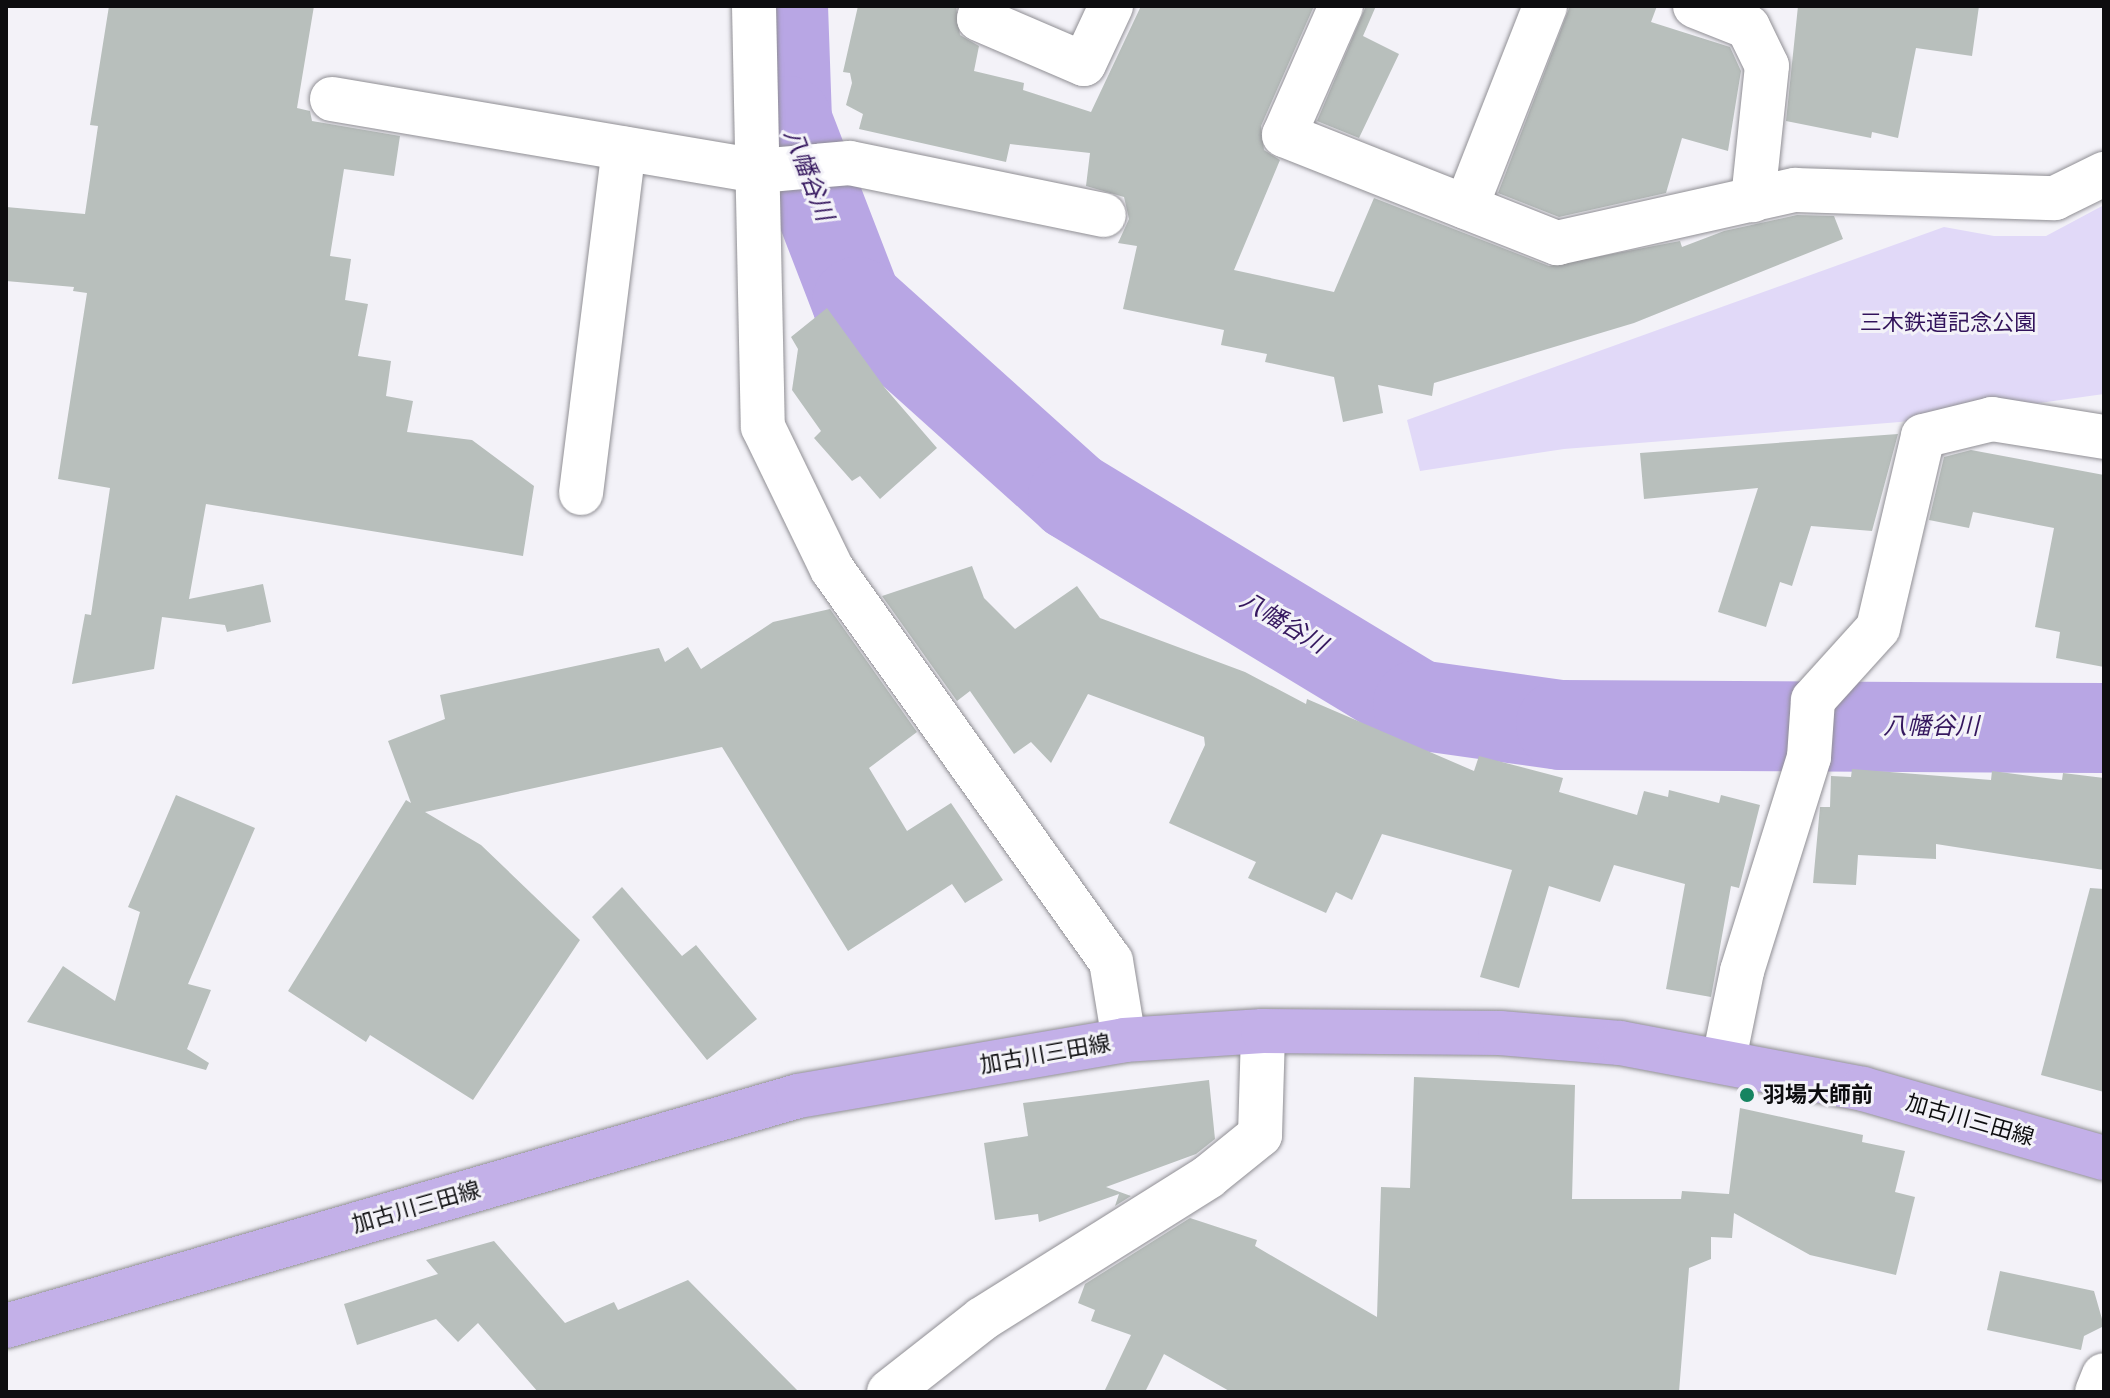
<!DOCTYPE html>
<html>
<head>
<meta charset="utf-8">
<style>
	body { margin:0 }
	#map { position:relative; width:2110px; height:1398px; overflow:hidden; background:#f3f2f8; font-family:"Fira Sans Condensed","Noto Sans JP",sans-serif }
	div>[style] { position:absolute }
	.green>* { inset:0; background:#e1d9f8 }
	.river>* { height:90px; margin:-45px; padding:0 45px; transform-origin:45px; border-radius:45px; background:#b8a6e4 }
	.building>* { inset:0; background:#b8bfbc }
	.roads { filter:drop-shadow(0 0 2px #908f94) drop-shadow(0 0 2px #908f94) }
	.minor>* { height:44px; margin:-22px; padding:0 22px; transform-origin:22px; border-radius:22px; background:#fff }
	.major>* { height:44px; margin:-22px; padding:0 22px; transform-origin:22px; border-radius:22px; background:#c3b0e8 }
	.dots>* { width:22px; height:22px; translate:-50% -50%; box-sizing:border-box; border:4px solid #f3f2f8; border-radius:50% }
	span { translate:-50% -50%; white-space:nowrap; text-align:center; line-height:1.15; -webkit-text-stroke:6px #f3f2f8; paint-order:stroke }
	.park-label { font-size:22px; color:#32135b }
	.street-label { font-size:22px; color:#0d0d0f }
	.poi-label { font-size:22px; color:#0d0d0f; font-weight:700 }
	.left { translate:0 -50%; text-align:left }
	.water-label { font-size:24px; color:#35175e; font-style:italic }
	.frame { position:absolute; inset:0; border:8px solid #0d0d0f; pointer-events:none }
</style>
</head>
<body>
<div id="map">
	<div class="green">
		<i style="clip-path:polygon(2104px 205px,2104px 394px,1900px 422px,1564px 449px,1420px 471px,1407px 420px,1944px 227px,1994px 236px,2046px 236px)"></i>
	</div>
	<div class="river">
		<i style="left:783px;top:6px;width:115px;rotate:88deg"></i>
		<i style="left:787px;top:121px;width:194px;rotate:68.9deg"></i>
		<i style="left:857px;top:302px;width:290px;rotate:41.9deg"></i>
		<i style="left:1073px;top:496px;width:403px;rotate:31.2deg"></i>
		<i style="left:1418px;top:705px;width:144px;rotate:8deg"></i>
		<i style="left:1561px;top:725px;width:543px;rotate:0.32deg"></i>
	</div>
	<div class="building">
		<i style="clip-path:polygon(109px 6px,314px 6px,297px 108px,310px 111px,312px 121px,400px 136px,394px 176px,344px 169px,330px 256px,351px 259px,345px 300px,368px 304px,358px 356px,391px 361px,386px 396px,413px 401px,407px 432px,472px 440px,534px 486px,523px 556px,206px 504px,189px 599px,263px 584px,271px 622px,227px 632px,225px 625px,162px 617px,154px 669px,72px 684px,85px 614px,91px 615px,110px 488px,58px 479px,87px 293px,73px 291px,74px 287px,6px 281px,6px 207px,85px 214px,98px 126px,90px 125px)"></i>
		<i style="clip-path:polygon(858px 6px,956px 6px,960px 35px,979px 46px,974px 71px,1024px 83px,1023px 90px,1091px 112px,1141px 6px,1314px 6px,1261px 126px,1264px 150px,1280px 160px,1234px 270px,1334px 292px,1374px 198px,1549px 266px,1680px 241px,1682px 247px,1724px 231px,1797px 215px,1834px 216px,1843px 239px,1634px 323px,1434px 383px,1432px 396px,1378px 385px,1383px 413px,1343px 422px,1334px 377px,1265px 362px,1267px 354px,1221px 345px,1224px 330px,1123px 309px,1137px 246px,1118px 243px,1129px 219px,1124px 197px,1086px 186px,1090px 153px,1010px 144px,1006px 162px,859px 129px,863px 114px,846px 105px,852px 83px,850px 73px,843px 72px)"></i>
		<i style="clip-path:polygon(1366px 6px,1376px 6px,1363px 36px,1399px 54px,1359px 138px,1317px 121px)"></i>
		<i style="clip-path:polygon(1570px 6px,1657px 6px,1651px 22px,1730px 47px,1741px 71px,1728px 151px,1682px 138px,1666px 193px,1559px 217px,1498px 193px)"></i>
		<i style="clip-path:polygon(1798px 6px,1979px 6px,1972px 56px,1916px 48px,1898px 138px,1872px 132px,1871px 138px,1786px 121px)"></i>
		<i style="clip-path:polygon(827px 308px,885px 388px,937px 448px,880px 499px,860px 476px,852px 481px,814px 438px,821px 431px,792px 390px,798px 349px,791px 337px)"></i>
		<i style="clip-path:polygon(1898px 434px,1872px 531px,1811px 526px,1792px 586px,1780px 582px,1766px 627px,1718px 612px,1758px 488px,1644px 499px,1640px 453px)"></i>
		<i style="clip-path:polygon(1971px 450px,2104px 475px,2104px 667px,2056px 658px,2060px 632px,2035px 627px,2054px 528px,1973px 512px,1969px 528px,1929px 520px,1944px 457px)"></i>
		<i style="clip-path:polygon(972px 566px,984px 598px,1015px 629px,1077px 586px,1100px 618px,1245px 672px,1306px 704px,1307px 699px,1474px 771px,1479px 756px,1563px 778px,1559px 792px,1637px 815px,1644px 791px,1668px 797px,1669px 790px,1719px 803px,1721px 795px,1760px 805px,1739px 888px,1731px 886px,1711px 997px,1666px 989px,1685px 884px,1614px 865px,1600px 902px,1549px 886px,1519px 988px,1480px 977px,1512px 870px,1382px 834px,1352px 900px,1336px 892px,1326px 913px,1248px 878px,1256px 862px,1169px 823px,1205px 745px,1204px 737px,1088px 694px,1051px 763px,1031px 742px,1014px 754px,970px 691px,957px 701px,882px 596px)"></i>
		<i style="clip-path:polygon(830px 609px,917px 732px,869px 768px,907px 831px,951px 803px,1003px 880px,965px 903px,952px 884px,848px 951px,722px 747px,425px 812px,481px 845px,580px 940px,473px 1100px,370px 1035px,366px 1042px,288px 991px,406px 800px,411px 803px,388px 741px,445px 719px,440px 695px,659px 648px,665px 662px,688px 647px,701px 669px,773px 622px)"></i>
		<i style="clip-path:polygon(1852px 769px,1991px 780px,1992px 771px,2062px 780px,2063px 773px,2104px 778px,2104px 870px,1936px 844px,1936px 859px,1858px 855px,1856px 885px,1813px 883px,1820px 807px,1830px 807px,1831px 776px,1851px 777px)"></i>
		<i style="clip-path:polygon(176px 795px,255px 828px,188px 984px,211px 990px,187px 1049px,209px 1063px,206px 1070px,27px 1022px,63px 966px,115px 1001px,140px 912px,128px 907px)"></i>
		<i style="clip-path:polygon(622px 887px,682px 956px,696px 945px,757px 1019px,707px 1060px,592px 917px)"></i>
		<i style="clip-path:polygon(2090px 888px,2104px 889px,2104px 1092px,2041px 1075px)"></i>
		<i style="clip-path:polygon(1414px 1077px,1575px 1085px,1572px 1199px,1681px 1199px,1682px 1191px,1729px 1194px,1740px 1108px,1863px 1135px,1862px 1142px,1905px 1151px,1895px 1192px,1915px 1197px,1896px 1275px,1810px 1255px,1734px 1213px,1732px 1238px,1711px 1237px,1711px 1259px,1689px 1268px,1679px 1392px,1231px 1392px,1164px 1354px,1145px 1392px,1104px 1392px,1131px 1335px,1091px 1321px,1095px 1310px,1078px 1303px,1085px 1284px,1190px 1218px,1257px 1240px,1255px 1246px,1377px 1317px,1381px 1187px,1410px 1188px)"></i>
		<i style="clip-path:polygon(1209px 1080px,1215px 1139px,1196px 1154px,1106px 1187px,1131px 1196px,1115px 1206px,1119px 1194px,1039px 1222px,1038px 1214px,995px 1220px,984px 1143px,1028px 1136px,1023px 1103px)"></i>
		<i style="clip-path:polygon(494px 1241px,565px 1323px,614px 1302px,618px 1310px,688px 1280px,799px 1392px,538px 1392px,478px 1323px,458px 1342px,436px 1319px,357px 1345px,344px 1304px,438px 1274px,426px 1260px)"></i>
		<i style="clip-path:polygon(2000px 1271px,2094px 1291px,2104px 1326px,2084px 1336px,2081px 1350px,1987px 1330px)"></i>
	</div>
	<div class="roads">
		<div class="minor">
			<i style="left:754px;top:6px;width:421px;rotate:88.8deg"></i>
			<i style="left:763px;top:427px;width:158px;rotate:64.1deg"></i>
			<i style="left:832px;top:569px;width:481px;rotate:54.6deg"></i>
			<i style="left:1111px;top:961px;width:80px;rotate:80.7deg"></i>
			<i style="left:982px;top:6px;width:13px;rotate:103deg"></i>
			<i style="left:979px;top:19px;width:114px;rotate:23.2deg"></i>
			<i style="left:1084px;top:64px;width:64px;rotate:-65deg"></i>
			<i style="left:1341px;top:6px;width:141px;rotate:113.8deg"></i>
			<i style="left:1284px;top:135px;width:294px;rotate:21.6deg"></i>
			<i style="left:1557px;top:243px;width:244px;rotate:-12.6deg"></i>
			<i style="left:1795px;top:190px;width:260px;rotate:1.8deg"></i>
			<i style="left:2055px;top:198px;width:55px;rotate:-26.1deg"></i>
			<i style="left:1695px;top:6px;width:57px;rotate:21.6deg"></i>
			<i style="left:1748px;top:27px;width:43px;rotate:64deg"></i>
			<i style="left:1767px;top:66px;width:135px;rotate:96deg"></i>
			<i style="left:332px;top:99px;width:432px;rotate:9.6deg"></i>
			<i style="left:758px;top:171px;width:92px;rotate:-5deg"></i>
			<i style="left:850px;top:163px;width:259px;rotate:11.6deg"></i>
			<i style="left:1466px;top:207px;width:216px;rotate:-68.5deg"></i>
			<i style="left:581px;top:493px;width:347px;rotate:-82.9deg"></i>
			<i style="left:1724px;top:1059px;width:90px;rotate:-78.4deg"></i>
			<i style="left:1742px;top:971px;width:224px;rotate:-72.6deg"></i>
			<i style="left:1809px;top:757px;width:57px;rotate:-86deg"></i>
			<i style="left:1813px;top:700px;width:97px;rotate:-47.9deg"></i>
			<i style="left:1878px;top:628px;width:197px;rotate:-76.8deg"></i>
			<i style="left:1923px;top:436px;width:71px;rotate:-13.8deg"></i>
			<i style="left:1992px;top:419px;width:113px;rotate:9.1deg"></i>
			<i style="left:889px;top:1392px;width:118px;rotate:-38.1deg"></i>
			<i style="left:982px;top:1319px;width:267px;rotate:-32.1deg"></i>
			<i style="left:1208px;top:1177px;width:67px;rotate:-38.9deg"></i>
			<i style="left:1260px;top:1135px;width:104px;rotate:-88.3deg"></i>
			<i style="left:2097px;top:1392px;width:18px;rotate:-68deg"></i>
		</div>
		<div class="major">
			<i style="left:6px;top:1326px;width:825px;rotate:-16.19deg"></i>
			<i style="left:798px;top:1096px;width:331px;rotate:-9.7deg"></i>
			<i style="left:1124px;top:1040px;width:139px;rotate:-3.7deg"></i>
			<i style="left:1263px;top:1031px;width:237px;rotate:0.5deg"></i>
			<i style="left:1500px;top:1033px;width:120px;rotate:4.8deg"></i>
			<i style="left:1620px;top:1043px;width:247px;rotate:10.7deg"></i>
			<i style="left:1863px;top:1089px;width:251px;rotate:16deg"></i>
		</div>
	</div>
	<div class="dots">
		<i style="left:1747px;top:1095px;background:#168461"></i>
	</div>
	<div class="park-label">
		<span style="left:1948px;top:323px">三木鉄道記念公園</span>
	</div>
	<div class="street-label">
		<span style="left:1045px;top:1054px;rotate:-10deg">加古川三田線</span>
		<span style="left:1970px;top:1120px;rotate:16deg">加古川三田線</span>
		<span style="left:416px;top:1207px;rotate:-16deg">加古川三田線</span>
	</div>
	<div class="poi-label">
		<span class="left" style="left:1763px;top:1095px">羽場大師前</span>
	</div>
	<div class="water-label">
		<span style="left:808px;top:175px;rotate:69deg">八幡谷川</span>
		<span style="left:1283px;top:623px;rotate:31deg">八幡谷川</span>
		<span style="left:1931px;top:727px">八幡谷川</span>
	</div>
	<div class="frame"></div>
</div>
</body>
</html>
